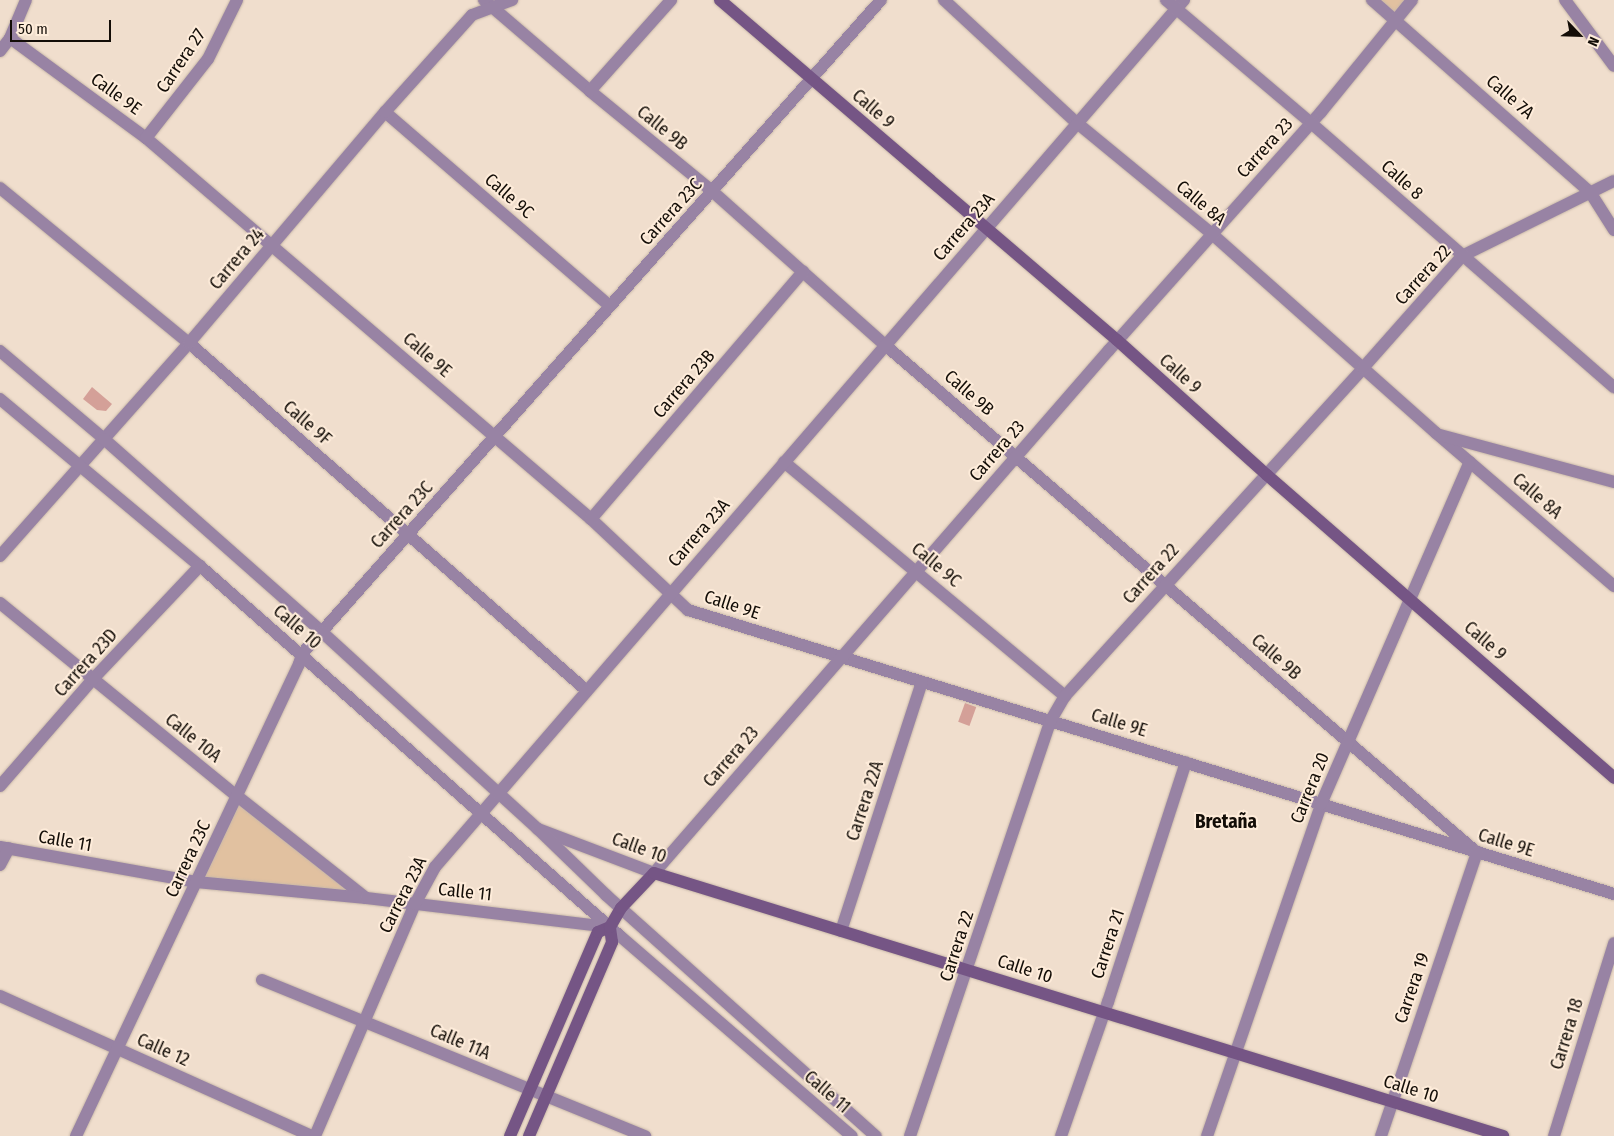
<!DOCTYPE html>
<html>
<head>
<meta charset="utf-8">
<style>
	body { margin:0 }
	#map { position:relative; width:1614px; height:1136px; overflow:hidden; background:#f0decd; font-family:"Fira Sans Condensed",sans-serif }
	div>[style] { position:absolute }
	.green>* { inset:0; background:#e1c1a0 }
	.building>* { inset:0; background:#d4a098; transform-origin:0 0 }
	.roads { filter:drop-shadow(0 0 1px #c8b8a9) drop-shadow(0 0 1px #c8b8a9) }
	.minor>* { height:12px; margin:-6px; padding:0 6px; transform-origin:6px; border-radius:6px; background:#9883a4 }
	.tertiary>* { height:12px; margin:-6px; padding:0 6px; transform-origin:6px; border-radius:6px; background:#9883a4 }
	.secondary>* { height:12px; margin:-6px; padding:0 6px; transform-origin:6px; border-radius:6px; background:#755585 }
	span { translate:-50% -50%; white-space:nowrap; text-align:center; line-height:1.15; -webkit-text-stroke:4px #feecda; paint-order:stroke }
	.street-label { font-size:18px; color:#130d07 }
	.neighbourhood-label { font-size:19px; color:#130d07; font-weight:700 }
	.north { position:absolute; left:1554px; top:10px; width:50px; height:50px; -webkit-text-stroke:4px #feecda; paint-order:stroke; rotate:114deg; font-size:14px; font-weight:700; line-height:20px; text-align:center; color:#130d07 }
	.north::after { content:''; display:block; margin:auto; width:18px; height:22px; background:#130d07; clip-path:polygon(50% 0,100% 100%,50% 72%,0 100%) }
	.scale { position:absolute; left:10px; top:20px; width:101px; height:22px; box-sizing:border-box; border:2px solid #130d07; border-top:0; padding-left:6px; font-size:15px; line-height:18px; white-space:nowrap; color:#130d07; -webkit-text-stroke:4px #feecda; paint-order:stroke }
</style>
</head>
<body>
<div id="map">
	<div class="green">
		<i style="clip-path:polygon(1372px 0,1412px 0,1395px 20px)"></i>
		<i style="clip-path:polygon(237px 796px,366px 898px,196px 882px)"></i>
	</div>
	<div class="building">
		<i style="clip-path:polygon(92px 387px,112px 404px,106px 411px,97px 410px,83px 399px)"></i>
		<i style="left:965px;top:703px;width:12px;height:20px;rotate:20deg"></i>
	</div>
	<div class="roads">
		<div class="minor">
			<i style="left:484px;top:0;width:140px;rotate:40.6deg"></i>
			<i style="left:590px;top:91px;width:158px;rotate:39.3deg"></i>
			<i style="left:712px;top:191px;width:232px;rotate:41.7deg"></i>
			<i style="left:885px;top:345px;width:774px;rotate:40.6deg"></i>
			<i style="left:944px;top:0;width:181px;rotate:42.8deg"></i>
			<i style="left:1077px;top:123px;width:175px;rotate:39.4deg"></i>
			<i style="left:1212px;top:234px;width:300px;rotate:41.6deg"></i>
			<i style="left:1436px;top:433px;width:235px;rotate:40.7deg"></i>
			<i style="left:1372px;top:0;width:290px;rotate:41.4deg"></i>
			<i style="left:1590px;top:192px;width:45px;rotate:57.7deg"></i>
			<i style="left:1565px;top:0;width:82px;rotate:53.4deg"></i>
			<i style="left:10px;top:38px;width:169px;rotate:36.3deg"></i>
			<i style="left:146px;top:138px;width:586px;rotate:40.57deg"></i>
			<i style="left:591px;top:519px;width:133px;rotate:43.2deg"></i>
			<i style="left:688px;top:610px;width:969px;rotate:17.05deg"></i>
			<i style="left:0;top:51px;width:16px;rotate:-52deg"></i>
			<i style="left:10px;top:38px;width:41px;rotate:-67.2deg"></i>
			<i style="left:590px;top:91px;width:122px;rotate:-48.3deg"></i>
			<i style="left:385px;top:112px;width:297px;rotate:40.8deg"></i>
			<i style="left:146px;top:138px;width:100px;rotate:-51.9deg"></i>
			<i style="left:208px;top:59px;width:66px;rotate:-63.8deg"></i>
			<i style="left:0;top:188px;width:244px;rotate:39.4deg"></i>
			<i style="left:189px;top:343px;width:527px;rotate:41.16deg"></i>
			<i style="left:1440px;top:435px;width:180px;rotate:15.1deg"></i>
			<i style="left:784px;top:462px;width:366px;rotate:39.8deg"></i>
			<i style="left:591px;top:519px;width:326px;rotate:-49.4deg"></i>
			<i style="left:0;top:556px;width:285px;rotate:-48.4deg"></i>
			<i style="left:189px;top:343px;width:303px;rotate:-49.7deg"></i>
			<i style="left:385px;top:112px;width:130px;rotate:-48.1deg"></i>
			<i style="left:472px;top:15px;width:43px;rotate:-20.6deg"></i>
			<i style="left:0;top:603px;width:306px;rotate:39.2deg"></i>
			<i style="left:237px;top:796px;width:164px;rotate:38.3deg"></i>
			<i style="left:0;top:786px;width:142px;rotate:-49deg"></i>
			<i style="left:93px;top:679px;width:156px;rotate:-46.6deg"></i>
			<i style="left:538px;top:829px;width:124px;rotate:20.8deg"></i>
			<i style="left:654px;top:873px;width:693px;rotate:-48.98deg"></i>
			<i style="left:1109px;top:350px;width:319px;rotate:-48.3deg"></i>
			<i style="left:1321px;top:112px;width:144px;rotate:-50.9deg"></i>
			<i style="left:0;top:847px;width:199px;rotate:10.1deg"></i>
			<i style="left:196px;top:882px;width:171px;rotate:5.4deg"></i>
			<i style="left:366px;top:898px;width:246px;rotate:6.8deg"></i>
			<i style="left:0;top:865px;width:19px;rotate:-62deg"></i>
			<i style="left:841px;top:931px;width:262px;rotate:-72deg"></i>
			<i style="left:262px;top:980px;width:414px;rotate:22.2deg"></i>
			<i style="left:0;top:996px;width:341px;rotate:24.2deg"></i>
			<i style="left:76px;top:1136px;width:522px;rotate:-64.71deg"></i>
			<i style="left:299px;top:664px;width:10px;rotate:-73deg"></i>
			<i style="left:302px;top:654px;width:873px;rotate:-48.48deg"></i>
			<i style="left:315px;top:1136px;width:253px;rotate:-66.7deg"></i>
			<i style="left:415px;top:904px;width:42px;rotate:-61.6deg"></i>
			<i style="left:435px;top:867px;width:1146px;rotate:-49.18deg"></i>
			<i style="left:910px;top:1136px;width:439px;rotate:-71.3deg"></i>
			<i style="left:1051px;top:720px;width:28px;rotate:-60deg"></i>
			<i style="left:1065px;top:696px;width:443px;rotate:-47.7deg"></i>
			<i style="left:1363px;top:368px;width:149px;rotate:-48.5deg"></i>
			<i style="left:1462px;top:256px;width:169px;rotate:-26.3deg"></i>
			<i style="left:1061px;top:1136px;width:142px;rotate:-70.7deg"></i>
			<i style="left:1108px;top:1002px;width:252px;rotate:-72deg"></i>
			<i style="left:1207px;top:1136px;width:351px;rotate:-71deg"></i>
			<i style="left:1321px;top:804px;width:373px;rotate:-66.5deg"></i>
			<i style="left:1381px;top:1136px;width:300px;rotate:-71.3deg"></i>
			<i style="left:1554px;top:1136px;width:202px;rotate:-72.7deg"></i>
		</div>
		<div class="tertiary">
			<i style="left:1166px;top:0;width:190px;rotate:40.3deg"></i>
			<i style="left:1311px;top:123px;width:402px;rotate:41.1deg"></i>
			<i style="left:0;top:351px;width:136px;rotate:40.2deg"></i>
			<i style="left:104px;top:439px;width:291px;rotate:41.5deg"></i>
			<i style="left:322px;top:632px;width:292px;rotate:42.4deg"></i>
			<i style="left:538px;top:829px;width:95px;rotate:44.1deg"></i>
			<i style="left:606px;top:895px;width:362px;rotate:41.8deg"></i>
			<i style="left:0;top:399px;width:261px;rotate:39.9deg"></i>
			<i style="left:200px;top:566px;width:560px;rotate:41.38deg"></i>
			<i style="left:620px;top:936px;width:306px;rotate:40.8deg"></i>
		</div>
		<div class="secondary">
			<i style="left:720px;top:0;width:523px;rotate:40.58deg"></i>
			<i style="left:1117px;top:340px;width:202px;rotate:42deg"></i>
			<i style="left:1267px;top:475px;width:461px;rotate:41.1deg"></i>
			<i style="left:510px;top:1136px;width:222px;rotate:-66.7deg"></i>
			<i style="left:598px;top:932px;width:13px;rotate:-23deg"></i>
			<i style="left:529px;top:1136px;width:211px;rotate:-66.8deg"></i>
			<i style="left:612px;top:942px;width:15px;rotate:-98deg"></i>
			<i style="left:610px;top:927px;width:22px;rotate:-60deg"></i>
			<i style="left:621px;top:908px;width:48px;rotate:-46.7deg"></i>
			<i style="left:654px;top:873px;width:889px;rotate:17.21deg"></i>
		</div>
	</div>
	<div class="street-label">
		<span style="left:181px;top:61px;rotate:-56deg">Carrera 27</span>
		<span style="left:116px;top:94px;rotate:36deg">Calle 9E</span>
		<span style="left:1510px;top:97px;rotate:41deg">Calle 7A</span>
		<span style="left:873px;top:109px;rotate:41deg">Calle 9</span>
		<span style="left:662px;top:128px;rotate:39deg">Calle 9B</span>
		<span style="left:1265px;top:148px;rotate:-48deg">Carrera 23</span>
		<span style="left:1402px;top:180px;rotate:42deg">Calle 8</span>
		<span style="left:509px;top:196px;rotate:41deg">Calle 9C</span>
		<span style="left:1201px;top:203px;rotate:40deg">Calle 8A</span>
		<span style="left:671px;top:212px;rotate:-48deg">Carrera 23C</span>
		<span style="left:964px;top:227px;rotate:-49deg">Carrera 23A</span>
		<span style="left:237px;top:259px;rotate:-50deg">Carrera 24</span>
		<span style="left:1423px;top:275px;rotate:-48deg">Carrera 22</span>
		<span style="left:427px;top:355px;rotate:41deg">Calle 9E</span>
		<span style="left:1180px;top:374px;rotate:42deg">Calle 9</span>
		<span style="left:684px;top:384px;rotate:-49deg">Carrera 23B</span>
		<span style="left:969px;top:393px;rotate:41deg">Calle 9B</span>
		<span style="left:307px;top:423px;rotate:41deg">Calle 9F</span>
		<span style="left:997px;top:451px;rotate:-49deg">Carrera 23</span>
		<span style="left:1537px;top:496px;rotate:41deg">Calle 8A</span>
		<span style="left:402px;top:515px;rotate:-48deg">Carrera 23C</span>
		<span style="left:699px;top:533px;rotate:-49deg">Carrera 23A</span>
		<span style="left:936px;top:565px;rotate:40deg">Calle 9C</span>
		<span style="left:1151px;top:574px;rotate:-48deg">Carrera 22</span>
		<span style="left:732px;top:605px;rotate:18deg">Calle 9E</span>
		<span style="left:297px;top:627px;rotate:41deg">Calle 10</span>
		<span style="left:1485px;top:641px;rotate:41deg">Calle 9</span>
		<span style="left:1276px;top:657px;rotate:41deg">Calle 9B</span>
		<span style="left:86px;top:663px;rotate:-48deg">Carrera 23D</span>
		<span style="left:1119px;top:723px;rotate:17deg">Calle 9E</span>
		<span style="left:193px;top:738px;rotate:39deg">Calle 10A</span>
		<span style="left:731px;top:757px;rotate:-49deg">Carrera 23</span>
		<span style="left:1310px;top:788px;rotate:-68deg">Carrera 20</span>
		<span style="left:865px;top:801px;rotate:-72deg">Carrera 22A</span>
		<span style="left:65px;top:841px;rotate:10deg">Calle 11</span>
		<span style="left:1506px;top:843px;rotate:17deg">Calle 9E</span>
		<span style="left:639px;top:848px;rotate:20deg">Calle 10</span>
		<span style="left:188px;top:859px;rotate:-65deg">Carrera 23C</span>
		<span style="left:465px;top:892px;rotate:6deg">Calle 11</span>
		<span style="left:403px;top:895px;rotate:-63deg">Carrera 23A</span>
		<span style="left:1108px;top:944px;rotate:-72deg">Carrera 21</span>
		<span style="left:957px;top:946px;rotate:-72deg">Carrera 22</span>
		<span style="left:1025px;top:969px;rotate:18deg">Calle 10</span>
		<span style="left:1412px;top:988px;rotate:-71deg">Carrera 19</span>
		<span style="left:1567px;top:1034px;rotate:-73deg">Carrera 18</span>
		<span style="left:460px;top:1042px;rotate:23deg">Calle 11A</span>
		<span style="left:163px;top:1050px;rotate:24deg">Calle 12</span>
		<span style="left:1411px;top:1089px;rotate:17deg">Calle 10</span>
		<span style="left:827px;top:1092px;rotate:41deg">Calle 11</span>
	</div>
	<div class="neighbourhood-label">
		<span style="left:1226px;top:822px">Bretaña</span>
	</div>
	<div class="north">N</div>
	<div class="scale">50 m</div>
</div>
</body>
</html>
